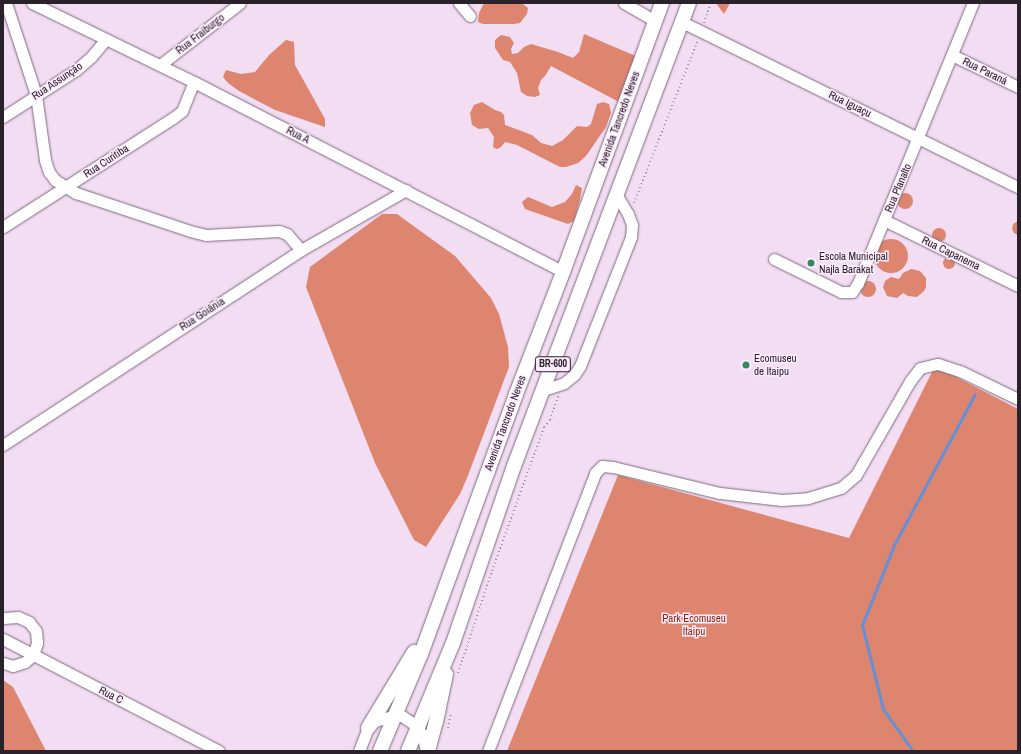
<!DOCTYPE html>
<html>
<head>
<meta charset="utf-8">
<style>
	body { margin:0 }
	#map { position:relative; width:1021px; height:754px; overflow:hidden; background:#f3ddf3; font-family:"Archivo Narrow",sans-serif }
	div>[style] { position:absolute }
	.forest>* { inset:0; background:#de856f }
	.round { border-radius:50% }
	.stream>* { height:3px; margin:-1.5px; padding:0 1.5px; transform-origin:1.5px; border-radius:1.5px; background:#6390d6 }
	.path>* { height:2px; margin-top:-1px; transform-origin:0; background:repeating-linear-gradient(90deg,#9b8b9b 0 1px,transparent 0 4px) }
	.roads { filter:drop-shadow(0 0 1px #7d6a7d) drop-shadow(0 0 1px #7d6a7d) }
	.minor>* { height:11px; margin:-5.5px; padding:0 5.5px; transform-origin:5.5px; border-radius:5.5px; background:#fff }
	.major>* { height:14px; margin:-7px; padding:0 7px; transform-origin:7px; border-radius:7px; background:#fff }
	.dots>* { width:11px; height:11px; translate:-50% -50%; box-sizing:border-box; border:2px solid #feecfe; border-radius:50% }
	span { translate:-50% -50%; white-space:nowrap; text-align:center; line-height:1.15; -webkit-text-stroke:3px #feecfe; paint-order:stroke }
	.shield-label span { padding:1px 3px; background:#feecfe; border:1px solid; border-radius:3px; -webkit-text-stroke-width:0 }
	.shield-label { font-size:10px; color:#2a222a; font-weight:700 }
	.street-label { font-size:11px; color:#2a222a }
	.poi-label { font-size:11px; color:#2a222a }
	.left { translate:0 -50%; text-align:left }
	.park-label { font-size:11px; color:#8f2509 }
	.frame { position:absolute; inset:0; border:4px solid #2a222a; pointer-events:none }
</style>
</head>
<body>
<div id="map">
	<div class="forest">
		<i style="clip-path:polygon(484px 3px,523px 4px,528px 8px,527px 14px,520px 23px,514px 24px,483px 24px,478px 22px,479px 13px)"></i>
		<i style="clip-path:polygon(716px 3px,730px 3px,724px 14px)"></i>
		<i style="clip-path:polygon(584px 34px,638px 57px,619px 102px,551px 66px,545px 76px,541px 80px,538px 88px,540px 95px,535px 97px,527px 96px,521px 92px,517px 73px,510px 62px,503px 60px,495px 48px,495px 40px,501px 35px,510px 37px,514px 43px,511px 49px,512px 54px,518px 53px,524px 47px,531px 44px,558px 52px,573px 58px,579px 52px)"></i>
		<i style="clip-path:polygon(286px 40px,294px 42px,295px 65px,325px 119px,325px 127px,275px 110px,239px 91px,228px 83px,223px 77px,226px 70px,241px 74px,255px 72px,269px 55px)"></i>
		<i style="clip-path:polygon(482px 102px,495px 110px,501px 112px,504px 115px,505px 125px,532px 135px,541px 143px,552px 146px,563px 140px,577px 126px,587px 127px,591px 124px,597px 104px,603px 102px,609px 104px,611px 113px,606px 127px,586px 156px,578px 163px,566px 167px,560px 167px,517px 145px,505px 142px,501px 147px,497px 149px,493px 147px,494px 137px,488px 128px,479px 129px,472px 125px,470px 113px,474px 105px)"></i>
		<i style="clip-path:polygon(576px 185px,582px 188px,580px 200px,574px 221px,568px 224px,525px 209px,522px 202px,528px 197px,552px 207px,565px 202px,572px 194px)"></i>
		<i class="round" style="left:897px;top:193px;width:16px;height:16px"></i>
		<i style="clip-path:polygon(382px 214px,397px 214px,455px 256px,491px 298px,499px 314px,508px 347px,509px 367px,467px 478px,460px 494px,426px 547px,414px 540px,375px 463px,306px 287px,310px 267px)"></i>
		<i style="clip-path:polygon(1018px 221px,1018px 235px,1014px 233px,1012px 229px,1013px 224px)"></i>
		<i class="round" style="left:932px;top:228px;width:14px;height:14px"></i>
		<i class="round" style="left:874px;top:239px;width:34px;height:34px"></i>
		<i class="round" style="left:943px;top:257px;width:12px;height:12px"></i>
		<i style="clip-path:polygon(911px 269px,920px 271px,926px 278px,926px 287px,924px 291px,917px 297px,908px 296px,903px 293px,897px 298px,887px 296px,883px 287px,885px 281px,891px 277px,899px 279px,903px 273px)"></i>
		<i class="round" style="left:860px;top:281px;width:16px;height:16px"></i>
		<i style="clip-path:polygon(935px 366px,1018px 409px,1018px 751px,507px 751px,618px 475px,849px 538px)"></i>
		<i style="clip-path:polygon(3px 680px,13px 687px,46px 751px,3px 751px)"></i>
	</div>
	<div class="stream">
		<i style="left:913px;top:751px;width:52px;rotate:-125.5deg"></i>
		<i style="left:883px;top:709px;width:87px;rotate:-104deg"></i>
		<i style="left:862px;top:625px;width:86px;rotate:-68.2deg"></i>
		<i style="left:894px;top:545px;width:171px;rotate:-61.8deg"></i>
	</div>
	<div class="path">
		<i style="left:704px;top:23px;width:21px;rotate:-71deg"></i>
		<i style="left:634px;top:203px;width:175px;rotate:-68.6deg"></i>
		<i style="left:458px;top:673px;width:108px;rotate:-71.6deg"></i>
		<i style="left:492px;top:571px;width:153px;rotate:-70.1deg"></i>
		<i style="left:544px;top:427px;width:9px;rotate:-49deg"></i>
		<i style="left:550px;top:420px;width:28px;rotate:-71deg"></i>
		<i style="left:448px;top:728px;width:15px;rotate:-79deg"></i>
	</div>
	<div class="roads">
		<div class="minor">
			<i style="left:6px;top:3px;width:97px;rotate:71.9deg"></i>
			<i style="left:36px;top:95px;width:66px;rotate:82.1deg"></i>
			<i style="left:45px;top:160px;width:13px;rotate:72deg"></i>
			<i style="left:49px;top:172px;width:10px;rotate:53deg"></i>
			<i style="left:55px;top:180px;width:25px;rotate:32deg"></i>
			<i style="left:76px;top:193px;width:120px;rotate:18.4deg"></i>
			<i style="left:190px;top:231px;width:16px;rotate:14deg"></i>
			<i style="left:206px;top:235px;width:73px;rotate:-3.1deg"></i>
			<i style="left:279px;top:231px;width:9px;rotate:21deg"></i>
			<i style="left:287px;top:234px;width:21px;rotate:49deg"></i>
			<i style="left:32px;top:3px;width:180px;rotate:26deg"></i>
			<i style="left:194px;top:82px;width:415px;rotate:27.2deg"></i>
			<i style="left:459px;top:3px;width:17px;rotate:50deg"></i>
			<i style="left:624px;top:3px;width:36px;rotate:30deg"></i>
			<i style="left:682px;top:22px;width:374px;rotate:26.2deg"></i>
			<i style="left:952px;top:55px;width:73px;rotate:25.9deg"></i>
			<i style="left:160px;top:65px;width:101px;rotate:-37.8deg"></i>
			<i style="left:3px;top:117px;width:87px;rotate:-32.8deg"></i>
			<i style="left:76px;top:70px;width:20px;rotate:-41deg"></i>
			<i style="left:91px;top:57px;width:23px;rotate:-50deg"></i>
			<i style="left:884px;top:220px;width:149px;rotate:26.2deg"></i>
			<i style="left:3px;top:227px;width:202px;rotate:-32.7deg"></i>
			<i style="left:173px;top:118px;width:11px;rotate:-38deg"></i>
			<i style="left:182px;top:111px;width:31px;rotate:-68deg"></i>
			<i style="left:774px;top:259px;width:75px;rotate:26.2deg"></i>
			<i style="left:841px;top:292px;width:11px"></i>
			<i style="left:852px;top:292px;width:11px;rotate:-56deg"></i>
			<i style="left:858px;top:283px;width:303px;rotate:-67.7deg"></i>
			<i style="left:543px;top:390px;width:22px;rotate:-18deg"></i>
			<i style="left:564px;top:383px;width:13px;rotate:-39deg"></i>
			<i style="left:574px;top:375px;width:11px;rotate:-56deg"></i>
			<i style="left:580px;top:366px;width:139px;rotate:-68.4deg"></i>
			<i style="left:631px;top:237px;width:12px;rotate:-85deg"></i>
			<i style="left:632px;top:225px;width:12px;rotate:-110deg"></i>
			<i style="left:628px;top:214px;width:21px;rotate:-121deg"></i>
			<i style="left:3px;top:445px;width:356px;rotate:-33.2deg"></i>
			<i style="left:301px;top:250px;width:121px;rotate:-29.7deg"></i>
			<i style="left:3px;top:618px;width:15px;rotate:-4deg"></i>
			<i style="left:18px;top:617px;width:12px;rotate:24deg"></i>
			<i style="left:29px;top:622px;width:11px;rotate:52deg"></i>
			<i style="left:36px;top:631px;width:12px;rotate:85deg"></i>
			<i style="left:37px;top:643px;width:13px;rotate:108deg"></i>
			<i style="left:33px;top:655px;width:11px;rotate:139deg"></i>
			<i style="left:25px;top:662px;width:13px;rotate:162deg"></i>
			<i style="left:13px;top:666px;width:10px;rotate:-163deg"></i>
			<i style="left:3px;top:639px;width:243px;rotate:27.4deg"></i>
			<i style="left:359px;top:751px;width:25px;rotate:-69deg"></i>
			<i style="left:368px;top:728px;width:10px;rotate:-45deg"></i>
			<i style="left:375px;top:721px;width:19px;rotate:-16deg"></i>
			<i style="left:393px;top:716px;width:9px"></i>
			<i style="left:402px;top:716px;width:18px;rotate:34deg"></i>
			<i style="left:417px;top:726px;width:13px;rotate:61deg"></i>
			<i style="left:423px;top:737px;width:14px;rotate:78deg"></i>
			<i style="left:488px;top:751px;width:298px;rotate:-68.9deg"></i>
			<i style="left:595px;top:473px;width:10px;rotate:-45deg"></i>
			<i style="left:602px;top:466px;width:11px;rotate:5deg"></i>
			<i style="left:613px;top:467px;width:110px;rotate:13.7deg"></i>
			<i style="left:720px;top:493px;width:62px;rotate:6.4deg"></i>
			<i style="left:782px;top:500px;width:26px;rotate:-4deg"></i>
			<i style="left:808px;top:498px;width:34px;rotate:-17deg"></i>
			<i style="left:841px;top:488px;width:20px;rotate:-41deg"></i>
			<i style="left:856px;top:475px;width:108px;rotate:-60.1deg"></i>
			<i style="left:910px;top:381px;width:16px;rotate:-52deg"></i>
			<i style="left:920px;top:368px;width:18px;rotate:-13deg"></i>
			<i style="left:938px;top:364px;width:23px;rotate:18deg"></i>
			<i style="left:960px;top:371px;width:64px;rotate:25.8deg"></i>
		</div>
		<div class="major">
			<i style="left:368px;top:728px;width:89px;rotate:-58.8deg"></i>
			<i style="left:380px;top:751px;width:105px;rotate:-67.1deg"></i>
			<i style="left:421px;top:654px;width:277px;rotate:-69.9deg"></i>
			<i style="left:516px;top:394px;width:131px;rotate:-68.9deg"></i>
			<i style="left:563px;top:272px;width:287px;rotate:-69.8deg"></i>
			<i style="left:408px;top:751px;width:117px;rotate:-67.4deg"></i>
			<i style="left:453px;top:643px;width:187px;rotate:-71deg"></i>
			<i style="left:514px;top:466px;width:495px;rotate:-69.3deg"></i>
			<i style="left:428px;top:751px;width:30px;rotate:-75deg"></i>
			<i style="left:436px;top:722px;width:49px;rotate:-78.2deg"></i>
		</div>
	</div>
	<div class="dots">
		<i style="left:811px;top:263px;background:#34885b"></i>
		<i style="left:746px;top:365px;background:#34885b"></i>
	</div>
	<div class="shield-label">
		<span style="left:553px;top:364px">BR-600</span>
	</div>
	<div class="street-label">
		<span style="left:200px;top:34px;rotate:-38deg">Rua Fraiburgo</span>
		<span style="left:985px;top:71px;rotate:26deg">Rua Paraná</span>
		<span style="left:57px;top:81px;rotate:-34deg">Rua Assunção</span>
		<span style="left:850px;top:104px;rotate:26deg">Rua Iguaçu</span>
		<span style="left:619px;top:119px;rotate:-70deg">Avenida Tancredo Neves</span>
		<span style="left:298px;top:135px;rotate:27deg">Rua A</span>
		<span style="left:106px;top:161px;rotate:-33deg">Rua Curitiba</span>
		<span style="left:898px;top:188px;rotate:-67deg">Rua Planalto</span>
		<span style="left:951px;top:253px;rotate:26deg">Rua Capanema</span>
		<span style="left:202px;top:314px;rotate:-33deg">Rua Goiânia</span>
		<span style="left:505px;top:423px;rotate:-70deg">Avenida Tancredo Neves</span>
		<span style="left:111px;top:695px;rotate:27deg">Rua C</span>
	</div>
	<div class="poi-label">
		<span class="left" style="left:819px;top:263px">Escola Municipal<br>Najla Barakat</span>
		<span class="left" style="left:754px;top:365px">Ecomuseu<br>de Itaipu</span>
	</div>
	<div class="park-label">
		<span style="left:694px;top:625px">Park Ecomuseu<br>Itaipu</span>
	</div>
	<div class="frame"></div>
</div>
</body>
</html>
